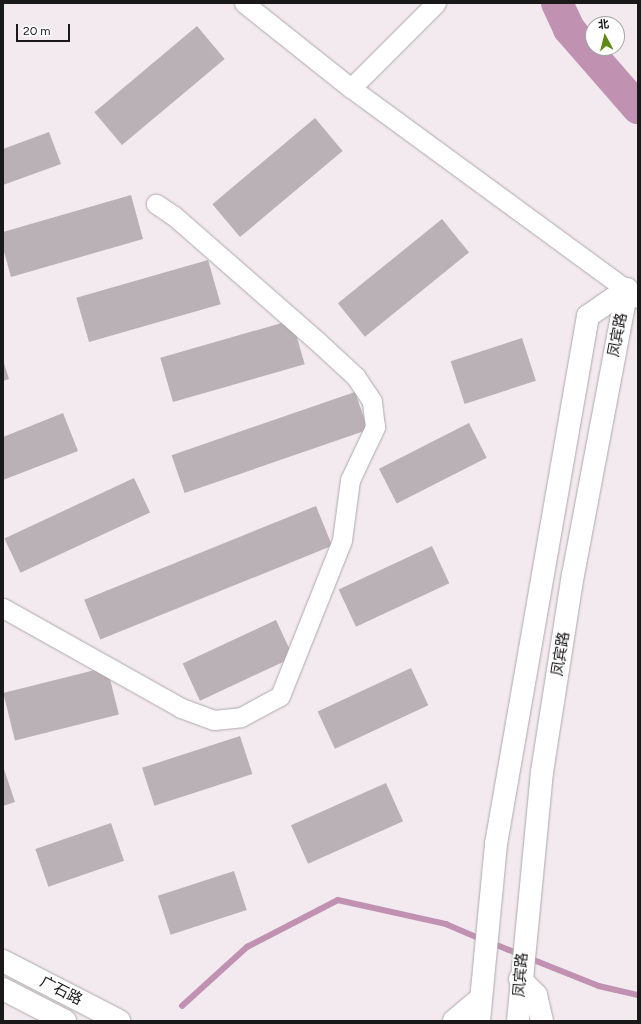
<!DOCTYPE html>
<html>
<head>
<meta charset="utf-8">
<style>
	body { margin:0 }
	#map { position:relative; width:641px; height:1024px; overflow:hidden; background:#f2eaef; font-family:Figtree,"Noto Sans SC",sans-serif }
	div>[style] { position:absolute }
	.stream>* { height:5.5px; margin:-2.75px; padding:0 2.75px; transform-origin:2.75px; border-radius:2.75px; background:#c091b1 }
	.river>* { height:32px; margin:-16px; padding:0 16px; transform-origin:16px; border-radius:16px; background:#c091b1 }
	.building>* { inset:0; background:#b9b1b6; transform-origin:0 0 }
	.roads { filter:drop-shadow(0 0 1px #afa8ad) drop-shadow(0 0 1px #afa8ad) }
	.minor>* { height:19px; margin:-9.5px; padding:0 9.5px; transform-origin:9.5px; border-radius:9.5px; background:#fff }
	.major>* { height:22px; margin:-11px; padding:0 11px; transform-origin:11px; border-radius:11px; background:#fff }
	span { translate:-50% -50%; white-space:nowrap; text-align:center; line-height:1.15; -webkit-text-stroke:3.5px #fff; paint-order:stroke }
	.street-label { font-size:15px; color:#1b181a }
	.frame { position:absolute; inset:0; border:4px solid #1b181a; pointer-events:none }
	.north { position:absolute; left:585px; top:16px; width:40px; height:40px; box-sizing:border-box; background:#fff; border:1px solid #a4a3a3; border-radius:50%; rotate:353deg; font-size:11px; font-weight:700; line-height:16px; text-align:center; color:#1b181a }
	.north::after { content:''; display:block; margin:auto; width:14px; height:18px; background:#5f8916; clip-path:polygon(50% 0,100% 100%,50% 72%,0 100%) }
	.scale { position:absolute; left:16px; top:24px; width:54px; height:18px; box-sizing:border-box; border:2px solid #1b181a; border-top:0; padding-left:5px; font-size:12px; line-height:14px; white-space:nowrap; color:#1b181a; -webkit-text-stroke:3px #fff; paint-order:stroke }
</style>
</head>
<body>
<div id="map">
	<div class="stream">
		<i style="left:492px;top:943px;width:29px;rotate:22deg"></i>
		<i style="left:529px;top:958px;width:75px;rotate:21.8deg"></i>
		<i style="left:599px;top:986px;width:40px;rotate:13deg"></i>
		<i style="left:182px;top:1006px;width:88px;rotate:-42.2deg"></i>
		<i style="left:247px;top:947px;width:102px;rotate:-27.3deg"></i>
		<i style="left:338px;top:900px;width:111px;rotate:12.5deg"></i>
		<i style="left:446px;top:924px;width:39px;rotate:23deg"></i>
	</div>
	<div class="river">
		<i style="left:557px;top:3px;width:29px;rotate:65deg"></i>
		<i style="left:569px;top:29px;width:105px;rotate:48.9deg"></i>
	</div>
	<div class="building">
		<i style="left:197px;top:26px;width:43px;height:134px;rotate:50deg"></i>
		<i style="left:315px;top:118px;width:43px;height:134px;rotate:50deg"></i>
		<i style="clip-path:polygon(49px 132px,61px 164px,3px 185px,3px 149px)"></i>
		<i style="clip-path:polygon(131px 195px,143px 239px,11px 277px,3px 248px,3px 232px)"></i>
		<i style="left:442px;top:219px;width:43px;height:134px;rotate:51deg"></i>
		<i style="left:208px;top:260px;width:46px;height:137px;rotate:74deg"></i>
		<i style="left:292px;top:320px;width:46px;height:137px;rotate:74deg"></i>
		<i style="left:522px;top:338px;width:45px;height:75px;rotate:72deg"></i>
		<i style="clip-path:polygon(3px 360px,9px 379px,3px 381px)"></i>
		<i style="left:355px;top:392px;width:40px;height:194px;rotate:71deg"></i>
		<i style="clip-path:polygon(63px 413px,78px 451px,3px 480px,3px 437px)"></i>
		<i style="left:469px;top:423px;width:39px;height:101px;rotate:63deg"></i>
		<i style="left:134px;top:478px;width:38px;height:143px;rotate:65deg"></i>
		<i style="left:316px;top:506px;width:43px;height:250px;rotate:68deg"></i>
		<i style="left:432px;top:546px;width:41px;height:103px;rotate:65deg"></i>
		<i style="left:276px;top:620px;width:41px;height:103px;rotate:65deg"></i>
		<i style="left:107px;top:667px;width:49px;height:107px;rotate:76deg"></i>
		<i style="left:411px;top:668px;width:41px;height:103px;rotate:65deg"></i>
		<i style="left:240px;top:736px;width:40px;height:103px;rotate:72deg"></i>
		<i style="clip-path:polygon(3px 766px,15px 802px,3px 806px)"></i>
		<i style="left:386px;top:783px;width:42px;height:104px;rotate:66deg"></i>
		<i style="left:111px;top:823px;width:40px;height:80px;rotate:71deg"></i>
		<i style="left:234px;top:871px;width:41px;height:80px;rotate:72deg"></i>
	</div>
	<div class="roads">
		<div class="minor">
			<i style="left:244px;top:3px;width:137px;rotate:38.5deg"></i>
			<i style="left:351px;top:88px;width:356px;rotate:36.2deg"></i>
			<i style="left:351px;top:88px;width:120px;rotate:-45deg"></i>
			<i style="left:3px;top:608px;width:204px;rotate:29.3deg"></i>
			<i style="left:181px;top:708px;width:35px;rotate:20deg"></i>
			<i style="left:214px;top:720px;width:27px;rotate:-6deg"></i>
			<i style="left:241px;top:717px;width:44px;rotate:-28.3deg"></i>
			<i style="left:280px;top:696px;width:168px;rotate:-68.3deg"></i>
			<i style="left:342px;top:540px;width:61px;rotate:-82.4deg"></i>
			<i style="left:350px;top:480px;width:59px;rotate:-64.7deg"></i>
			<i style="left:375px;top:427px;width:26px;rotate:-97deg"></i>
			<i style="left:372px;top:401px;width:29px;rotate:-124deg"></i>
			<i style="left:356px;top:377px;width:53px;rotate:-137.3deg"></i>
			<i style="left:317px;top:341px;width:190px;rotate:-138.8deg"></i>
			<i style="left:174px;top:216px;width:22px;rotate:-146deg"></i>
		</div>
		<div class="major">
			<i style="left:3px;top:961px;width:131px;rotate:27.3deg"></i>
			<i style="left:520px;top:979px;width:23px;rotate:45deg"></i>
			<i style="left:536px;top:995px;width:27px;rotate:77deg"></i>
			<i style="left:3px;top:989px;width:70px;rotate:27.3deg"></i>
			<i style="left:454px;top:1021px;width:33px;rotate:-40deg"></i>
			<i style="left:479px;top:1021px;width:178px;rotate:-84.5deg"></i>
			<i style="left:496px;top:844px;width:536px;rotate:-80.12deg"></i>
			<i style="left:588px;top:316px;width:47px;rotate:-34.7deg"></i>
			<i style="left:518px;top:1021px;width:250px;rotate:-84.5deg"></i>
			<i style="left:542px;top:772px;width:199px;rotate:-81.1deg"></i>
			<i style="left:573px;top:575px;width:291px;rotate:-79.3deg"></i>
		</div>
	</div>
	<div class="street-label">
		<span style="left:618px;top:335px;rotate:-79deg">凤宾路</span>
		<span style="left:561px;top:654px;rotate:-81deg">凤宾路</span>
		<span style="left:521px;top:975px;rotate:-86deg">凤宾路</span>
		<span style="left:61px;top:991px;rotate:27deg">广石路</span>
	</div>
	<div class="frame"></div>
	<div class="north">北</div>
	<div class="scale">20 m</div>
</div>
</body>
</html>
